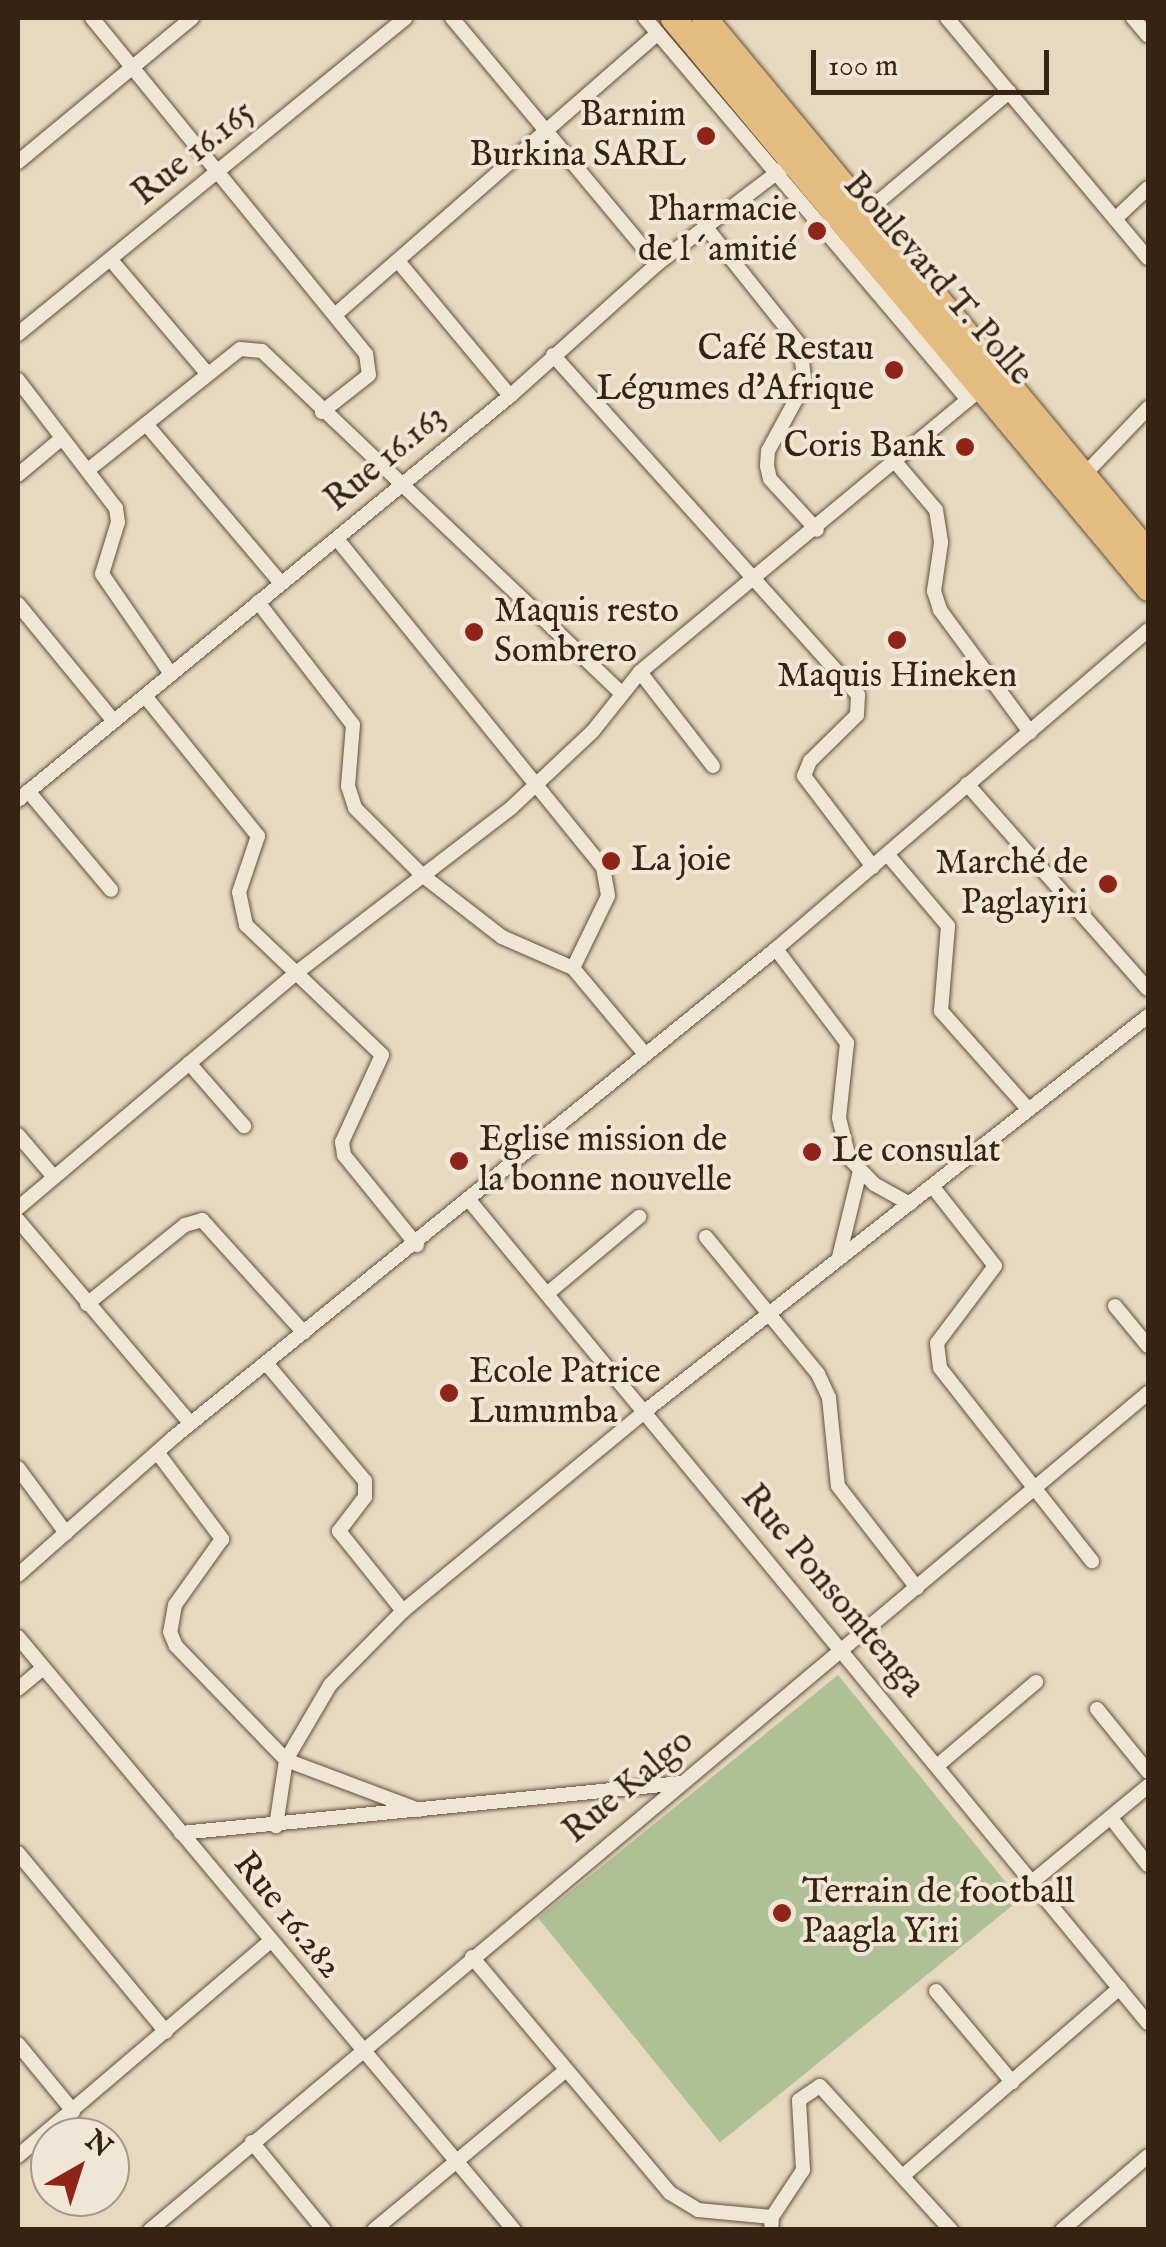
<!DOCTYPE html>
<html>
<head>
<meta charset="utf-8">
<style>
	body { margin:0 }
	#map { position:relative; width:1166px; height:2247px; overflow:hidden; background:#e7d9bf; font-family:"IM FELL English",serif }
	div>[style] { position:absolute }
	.green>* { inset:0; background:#b0c096; transform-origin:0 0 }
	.roads { filter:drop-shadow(0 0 2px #62503d) drop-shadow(0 0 2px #62503d) }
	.street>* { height:14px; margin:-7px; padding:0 7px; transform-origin:7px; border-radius:7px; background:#efe6d5 }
	.highway>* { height:25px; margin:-12.5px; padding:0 12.5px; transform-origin:12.5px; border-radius:12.5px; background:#e4bc80 }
	.dots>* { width:28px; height:28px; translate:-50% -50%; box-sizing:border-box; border:5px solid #efe6d5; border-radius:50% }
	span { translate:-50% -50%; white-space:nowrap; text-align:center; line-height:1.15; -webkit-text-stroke:8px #efe6d5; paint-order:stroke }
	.poi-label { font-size:35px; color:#362312 }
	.right { translate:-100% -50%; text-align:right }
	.left { translate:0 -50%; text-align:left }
	.street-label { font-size:35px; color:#362312 }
	.frame { position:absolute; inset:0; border:20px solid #362312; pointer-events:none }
	.north { position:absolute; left:30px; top:2117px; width:100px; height:100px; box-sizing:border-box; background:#efe6d5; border:2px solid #a59887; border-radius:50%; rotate:39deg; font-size:28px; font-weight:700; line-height:40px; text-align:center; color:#362312 }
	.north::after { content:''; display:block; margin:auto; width:35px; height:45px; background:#8f2418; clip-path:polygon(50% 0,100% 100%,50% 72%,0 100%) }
	.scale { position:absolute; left:811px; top:50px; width:238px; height:45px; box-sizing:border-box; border:5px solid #362312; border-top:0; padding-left:12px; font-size:30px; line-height:35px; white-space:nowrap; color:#362312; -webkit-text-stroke:8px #efe6d5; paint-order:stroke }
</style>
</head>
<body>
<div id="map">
	<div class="green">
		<i style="left:838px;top:1675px;width:289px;height:386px;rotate:51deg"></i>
	</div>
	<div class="roads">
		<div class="street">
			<i style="left:92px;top:18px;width:434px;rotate:50.8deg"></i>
			<i style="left:366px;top:354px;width:21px;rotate:82deg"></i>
			<i style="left:369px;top:375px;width:60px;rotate:141.8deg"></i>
			<i style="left:452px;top:18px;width:320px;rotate:50.2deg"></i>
			<i style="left:645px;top:18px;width:500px;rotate:49.78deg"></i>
			<i style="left:947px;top:18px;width:313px;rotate:50.1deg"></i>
			<i style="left:1133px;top:18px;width:23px;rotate:50deg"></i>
			<i style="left:18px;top:162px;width:226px;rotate:-39.6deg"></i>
			<i style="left:866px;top:212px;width:187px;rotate:-40deg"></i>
			<i style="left:1115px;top:219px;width:45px;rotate:-43.2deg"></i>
			<i style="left:705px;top:226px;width:152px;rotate:51.4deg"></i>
			<i style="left:800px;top:345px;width:38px;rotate:83deg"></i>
			<i style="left:805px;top:383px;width:77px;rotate:118.6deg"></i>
			<i style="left:768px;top:451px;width:15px;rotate:94deg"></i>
			<i style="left:767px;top:466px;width:13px;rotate:77deg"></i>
			<i style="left:770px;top:479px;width:69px;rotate:47.3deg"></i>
			<i style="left:111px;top:260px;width:148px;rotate:49.7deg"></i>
			<i style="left:398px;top:261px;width:175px;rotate:50.3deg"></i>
			<i style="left:336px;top:314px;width:427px;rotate:-41.1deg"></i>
			<i style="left:18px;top:334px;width:500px;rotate:-39.2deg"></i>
			<i style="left:553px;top:355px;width:457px;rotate:48.1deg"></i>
			<i style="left:858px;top:695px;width:20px;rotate:93deg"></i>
			<i style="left:857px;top:715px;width:66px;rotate:135.6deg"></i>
			<i style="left:810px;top:761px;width:16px;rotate:112deg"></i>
			<i style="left:804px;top:776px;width:114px;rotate:52.8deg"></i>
			<i style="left:18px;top:380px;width:161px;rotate:52.6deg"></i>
			<i style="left:116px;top:508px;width:14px;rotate:82deg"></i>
			<i style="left:118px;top:522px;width:54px;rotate:107.1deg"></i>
			<i style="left:102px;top:574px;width:121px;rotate:55.4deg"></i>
			<i style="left:146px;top:424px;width:209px;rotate:49.7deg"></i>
			<i style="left:897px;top:464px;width:60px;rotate:49.7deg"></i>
			<i style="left:936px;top:510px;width:33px;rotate:81deg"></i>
			<i style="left:941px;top:543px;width:49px;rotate:98.3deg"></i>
			<i style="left:934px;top:591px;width:20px;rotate:72deg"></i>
			<i style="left:940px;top:610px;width:152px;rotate:53.6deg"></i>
			<i style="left:88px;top:470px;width:194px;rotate:-38.5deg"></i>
			<i style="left:240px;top:349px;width:22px;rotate:5deg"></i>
			<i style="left:262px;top:351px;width:494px;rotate:43.6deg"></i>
			<i style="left:18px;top:475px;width:57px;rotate:-40.1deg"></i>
			<i style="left:1083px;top:476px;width:94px;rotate:-46.3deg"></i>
			<i style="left:337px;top:539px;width:422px;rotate:51deg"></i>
			<i style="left:603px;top:867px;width:29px;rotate:80deg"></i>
			<i style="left:608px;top:896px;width:80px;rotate:115.9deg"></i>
			<i style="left:258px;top:602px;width:155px;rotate:52.3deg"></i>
			<i style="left:353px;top:725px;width:61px;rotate:94.7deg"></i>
			<i style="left:348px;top:786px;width:23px;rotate:72deg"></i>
			<i style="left:355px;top:808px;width:95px;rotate:45deg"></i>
			<i style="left:422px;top:875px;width:101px;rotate:37.8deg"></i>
			<i style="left:502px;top:937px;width:77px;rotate:23.6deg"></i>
			<i style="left:573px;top:968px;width:111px;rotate:50.1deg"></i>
			<i style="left:18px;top:604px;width:150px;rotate:50.7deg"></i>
			<i style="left:640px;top:672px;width:119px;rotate:52.2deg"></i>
			<i style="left:145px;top:696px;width:180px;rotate:51.1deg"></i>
			<i style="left:258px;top:836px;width:59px;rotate:108.7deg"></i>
			<i style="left:239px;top:892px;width:34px;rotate:78deg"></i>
			<i style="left:246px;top:925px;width:188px;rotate:43.7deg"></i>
			<i style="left:382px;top:1055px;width:96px;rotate:114.7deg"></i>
			<i style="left:342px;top:1142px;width:13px;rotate:81deg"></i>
			<i style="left:344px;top:1155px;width:116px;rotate:51deg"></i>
			<i style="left:967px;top:784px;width:273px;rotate:48.6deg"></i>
			<i style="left:28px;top:791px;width:129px;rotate:50deg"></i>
			<i style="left:18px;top:800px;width:637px;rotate:-39.39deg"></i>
			<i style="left:510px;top:396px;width:198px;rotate:-41.9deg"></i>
			<i style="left:657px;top:264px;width:175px;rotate:-37.3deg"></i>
			<i style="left:888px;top:855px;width:93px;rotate:49.8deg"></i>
			<i style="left:948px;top:926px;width:85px;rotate:94.7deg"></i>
			<i style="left:941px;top:1011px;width:131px;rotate:48.4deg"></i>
			<i style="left:776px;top:949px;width:118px;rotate:52.9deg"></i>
			<i style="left:847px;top:1043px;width:75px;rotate:96.1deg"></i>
			<i style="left:839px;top:1118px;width:41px;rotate:76deg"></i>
			<i style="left:849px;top:1158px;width:36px;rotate:46deg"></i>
			<i style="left:874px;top:1184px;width:41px;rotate:29.1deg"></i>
			<i style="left:189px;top:1063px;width:84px;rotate:48.9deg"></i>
			<i style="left:18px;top:1135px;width:54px;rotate:49.5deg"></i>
			<i style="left:933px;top:1187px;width:100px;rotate:51.9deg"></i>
			<i style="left:995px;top:1266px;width:96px;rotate:127deg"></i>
			<i style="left:937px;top:1343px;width:25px;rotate:83deg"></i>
			<i style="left:940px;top:1368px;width:246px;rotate:51.8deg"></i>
			<i style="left:469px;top:1200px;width:1067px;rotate:50.48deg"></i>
			<i style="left:18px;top:1208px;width:369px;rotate:-40.2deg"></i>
			<i style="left:300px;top:970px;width:266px;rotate:-37.5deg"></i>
			<i style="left:511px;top:808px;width:112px;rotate:-43.2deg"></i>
			<i style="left:593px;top:731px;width:75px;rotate:-51.5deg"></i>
			<i style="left:640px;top:672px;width:446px;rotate:-39.7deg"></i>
			<i style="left:18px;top:1220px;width:266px;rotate:49.7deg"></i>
			<i style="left:706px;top:1237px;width:177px;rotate:50.7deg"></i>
			<i style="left:818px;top:1374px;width:26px;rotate:65deg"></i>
			<i style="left:829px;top:1398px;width:88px;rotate:84.2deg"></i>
			<i style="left:838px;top:1486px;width:129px;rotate:52.2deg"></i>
			<i style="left:839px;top:1257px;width:89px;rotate:-76.3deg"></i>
			<i style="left:548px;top:1293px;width:119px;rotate:-39.9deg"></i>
			<i style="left:87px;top:1304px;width:126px;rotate:-38.9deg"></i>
			<i style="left:185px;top:1225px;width:18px;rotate:-16deg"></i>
			<i style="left:202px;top:1220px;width:152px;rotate:47.9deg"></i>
			<i style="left:1115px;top:1306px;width:52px;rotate:50.5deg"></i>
			<i style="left:266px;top:1363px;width:154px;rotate:50deg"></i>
			<i style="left:365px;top:1481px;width:16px;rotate:90deg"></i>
			<i style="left:365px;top:1497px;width:43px;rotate:127.4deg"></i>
			<i style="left:339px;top:1531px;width:102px;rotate:51.3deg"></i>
			<i style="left:157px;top:1452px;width:109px;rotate:53.2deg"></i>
			<i style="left:222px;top:1539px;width:81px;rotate:125.5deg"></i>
			<i style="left:175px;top:1605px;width:27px;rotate:100deg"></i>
			<i style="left:170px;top:1632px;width:15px;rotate:67deg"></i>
			<i style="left:176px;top:1646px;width:158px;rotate:46deg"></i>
			<i style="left:286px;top:1760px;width:67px;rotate:98.6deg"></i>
			<i style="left:18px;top:1468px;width:81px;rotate:53.6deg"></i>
			<i style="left:18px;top:1575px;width:208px;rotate:-41.5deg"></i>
			<i style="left:174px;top:1437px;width:775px;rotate:-39.03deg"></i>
			<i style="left:776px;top:949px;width:490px;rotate:-40.6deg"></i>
			<i style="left:18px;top:1637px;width:773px;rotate:50.09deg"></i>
			<i style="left:18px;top:1689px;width:33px;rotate:-40deg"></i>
			<i style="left:1097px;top:1709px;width:81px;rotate:51deg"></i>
			<i style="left:937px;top:1766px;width:130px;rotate:-40.3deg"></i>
			<i style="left:419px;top:1810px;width:142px;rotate:-159.4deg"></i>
			<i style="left:286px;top:1760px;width:87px;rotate:-59.6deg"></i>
			<i style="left:330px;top:1685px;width:104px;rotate:-45.4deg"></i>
			<i style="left:403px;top:1611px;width:313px;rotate:-39.5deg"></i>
			<i style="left:644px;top:1412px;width:641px;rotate:-38.16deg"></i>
			<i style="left:1111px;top:1818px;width:60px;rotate:51.8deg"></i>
			<i style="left:181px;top:1833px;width:503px;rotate:-5.7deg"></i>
			<i style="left:18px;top:1853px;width:232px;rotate:50.4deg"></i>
			<i style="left:1032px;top:1882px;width:151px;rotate:-39.6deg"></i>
			<i style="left:472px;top:1957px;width:308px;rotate:50deg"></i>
			<i style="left:670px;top:2193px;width:33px;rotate:31deg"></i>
			<i style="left:698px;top:2210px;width:74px;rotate:5.4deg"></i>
			<i style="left:772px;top:2217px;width:13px;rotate:94deg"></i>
			<i style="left:936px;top:1991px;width:119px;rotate:50.1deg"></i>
			<i style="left:18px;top:2044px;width:87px;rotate:50.6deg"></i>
			<i style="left:252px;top:2142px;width:114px;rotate:50.7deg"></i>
			<i style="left:18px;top:2156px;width:328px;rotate:-40.4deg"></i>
			<i style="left:905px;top:2174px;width:284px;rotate:-40.9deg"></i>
			<i style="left:772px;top:2217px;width:56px;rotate:-56.6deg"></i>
			<i style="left:803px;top:2170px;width:70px;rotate:-93.3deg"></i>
			<i style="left:799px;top:2100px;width:25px;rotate:-34deg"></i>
			<i style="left:820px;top:2086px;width:195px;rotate:47.7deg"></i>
			<i style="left:150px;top:2230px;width:1303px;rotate:-39.99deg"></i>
			<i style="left:374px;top:2230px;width:249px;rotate:-39.8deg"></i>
			<i style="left:1062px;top:2230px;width:113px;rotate:-40.7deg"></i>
		</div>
		<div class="highway">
			<i style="left:673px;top:18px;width:742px;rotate:50.19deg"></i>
			<i style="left:704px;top:18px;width:695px;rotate:50.31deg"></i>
		</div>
	</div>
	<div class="dots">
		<i style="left:706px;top:136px;background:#8f2418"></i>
		<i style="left:817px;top:231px;background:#8f2418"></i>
		<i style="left:894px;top:370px;background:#8f2418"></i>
		<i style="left:965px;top:447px;background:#8f2418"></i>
		<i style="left:474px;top:632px;background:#8f2418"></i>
		<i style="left:897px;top:640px;background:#8f2418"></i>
		<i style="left:611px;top:861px;background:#8f2418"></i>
		<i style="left:1108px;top:884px;background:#8f2418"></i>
		<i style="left:812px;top:1152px;background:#8f2418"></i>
		<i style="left:459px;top:1161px;background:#8f2418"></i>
		<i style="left:449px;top:1393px;background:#8f2418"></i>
		<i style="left:782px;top:1913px;background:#8f2418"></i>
	</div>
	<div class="poi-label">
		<span class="right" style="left:686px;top:136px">Barnim<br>Burkina SARL</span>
		<span class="right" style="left:797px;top:231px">Pharmacie<br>de l´amitié</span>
		<span class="right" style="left:874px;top:370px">Café Restau<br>Légumes d'Afrique</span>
		<span class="right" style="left:945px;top:447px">Coris Bank</span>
		<span class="left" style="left:494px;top:632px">Maquis resto<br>Sombrero</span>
		<span style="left:897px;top:677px">Maquis Hineken</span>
		<span class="left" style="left:631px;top:861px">La joie</span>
		<span class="right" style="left:1088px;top:884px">Marché de<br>Paglayiri</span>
		<span class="left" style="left:479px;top:1161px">Eglise mission de<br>la bonne nouvelle</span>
		<span class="left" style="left:832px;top:1152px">Le consulat</span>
		<span class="left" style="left:469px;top:1393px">Ecole Patrice<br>Lumumba</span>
		<span class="left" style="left:802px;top:1913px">Terrain de football<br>Paagla Yiri</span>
	</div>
	<div class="street-label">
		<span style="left:194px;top:154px;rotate:-39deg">Rue 16.165</span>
		<span style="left:937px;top:280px;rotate:49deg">Boulevard T. Polle</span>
		<span style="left:386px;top:459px;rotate:-40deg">Rue 16.163</span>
		<span style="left:832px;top:1592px;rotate:50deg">Rue Ponsomtenga</span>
		<span style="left:629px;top:1787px;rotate:-40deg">Rue Kalgo</span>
		<span style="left:287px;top:1916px;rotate:51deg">Rue 16.282</span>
	</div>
	<div class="frame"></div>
	<div class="north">N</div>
	<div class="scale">100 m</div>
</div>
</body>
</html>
